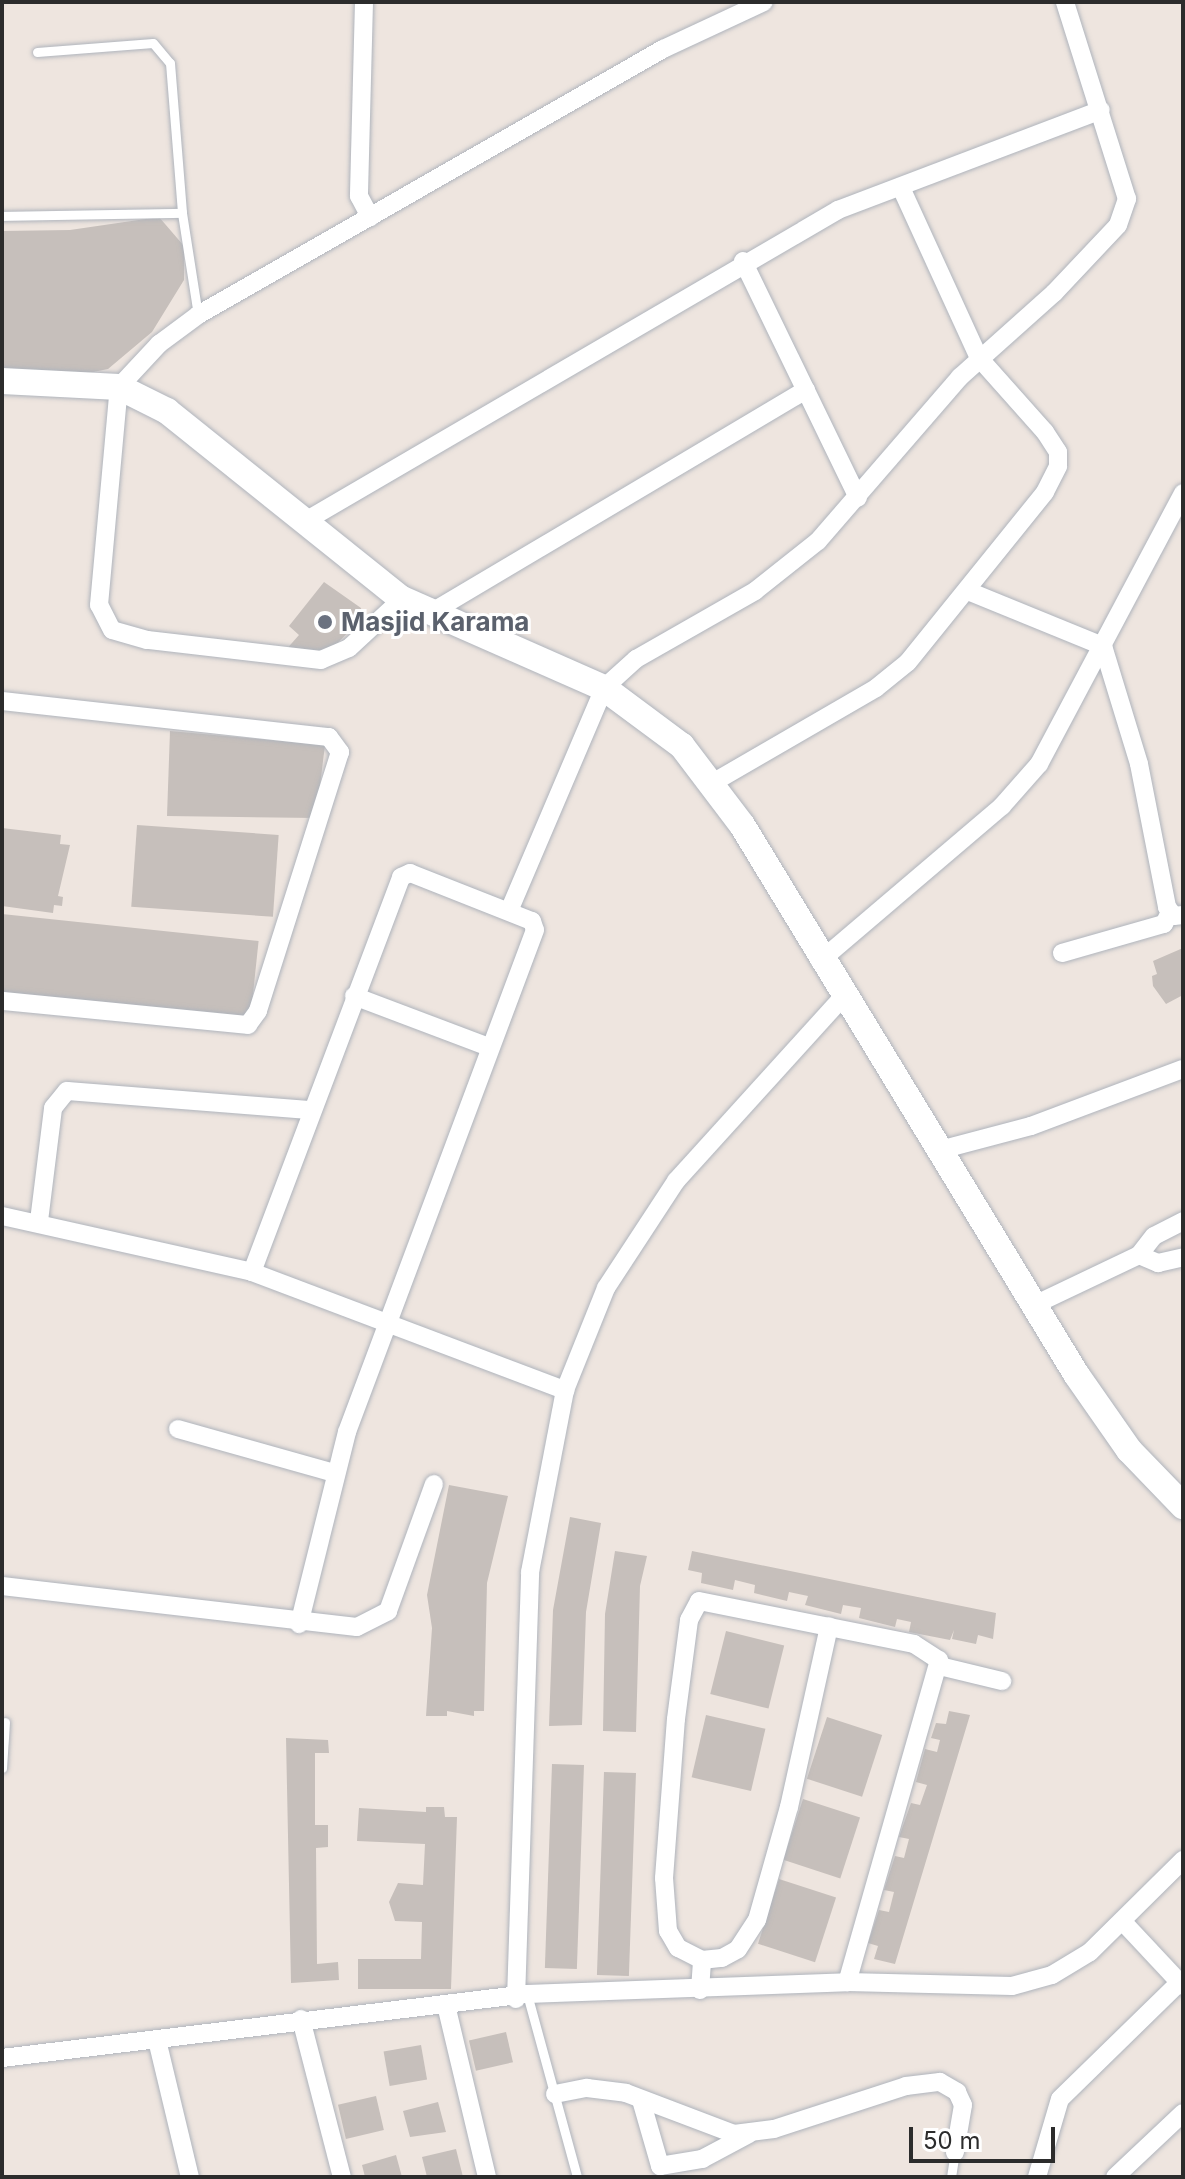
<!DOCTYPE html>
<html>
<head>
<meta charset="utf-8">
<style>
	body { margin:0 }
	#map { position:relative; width:1185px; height:2179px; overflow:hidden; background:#eee5df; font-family:Inter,sans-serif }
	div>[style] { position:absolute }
	.building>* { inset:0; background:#c6bfbb; transform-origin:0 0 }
	.roads { filter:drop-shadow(0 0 2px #afb4bc) drop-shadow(0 0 2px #afb4bc) }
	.lane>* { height:9px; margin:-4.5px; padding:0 4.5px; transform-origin:4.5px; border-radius:4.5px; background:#fff }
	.street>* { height:18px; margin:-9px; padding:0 9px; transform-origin:9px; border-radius:9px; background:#fff }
	.secondary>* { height:26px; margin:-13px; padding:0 13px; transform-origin:13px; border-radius:13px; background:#fff }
	.dots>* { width:22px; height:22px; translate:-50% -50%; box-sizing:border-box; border:4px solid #fff; border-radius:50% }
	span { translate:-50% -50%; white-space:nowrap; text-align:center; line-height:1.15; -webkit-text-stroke:6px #fff; paint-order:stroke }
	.worship-label { font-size:26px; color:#5b616d; font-weight:700 }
	.left { translate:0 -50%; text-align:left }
	.frame { position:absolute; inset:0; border:4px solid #2c2c2c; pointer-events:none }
	.scale { position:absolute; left:909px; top:2127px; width:146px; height:36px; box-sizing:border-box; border:4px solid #2c2c2c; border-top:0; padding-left:10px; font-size:24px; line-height:28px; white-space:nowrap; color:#2c2c2c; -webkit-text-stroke:6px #fff; paint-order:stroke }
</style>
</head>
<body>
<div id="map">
	<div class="building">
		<i style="clip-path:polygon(159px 217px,184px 246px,184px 280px,152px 332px,108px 369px,44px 382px,2px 378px,2px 231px,70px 230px)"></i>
		<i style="clip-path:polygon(324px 582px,361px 608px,362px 618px,321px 660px,284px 652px,299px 635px,289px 626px)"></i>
		<i style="clip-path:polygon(170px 731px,325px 745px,316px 818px,167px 816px)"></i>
		<i style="left:137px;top:825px;width:142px;height:82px;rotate:4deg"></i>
		<i style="clip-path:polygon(2px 828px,61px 835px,60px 844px,70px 845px,58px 896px,63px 897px,62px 906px,54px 905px,53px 913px,2px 906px)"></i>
		<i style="left:2px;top:914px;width:258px;height:80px;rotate:6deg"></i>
		<i style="clip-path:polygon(1183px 948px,1183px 995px,1166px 1004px,1153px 986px,1152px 976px,1157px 974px,1153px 961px)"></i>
		<i style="clip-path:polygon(449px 1485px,508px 1496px,487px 1583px,484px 1711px,474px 1711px,474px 1716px,447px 1711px,447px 1716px,426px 1716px,432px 1628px,427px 1595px)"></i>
		<i style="clip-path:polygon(570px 1517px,601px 1523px,586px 1612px,582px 1725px,549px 1726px,553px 1610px)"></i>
		<i style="clip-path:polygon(615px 1551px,647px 1556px,640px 1586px,636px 1732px,603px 1731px,605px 1614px)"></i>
		<i style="clip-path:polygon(692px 1551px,996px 1613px,993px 1639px,978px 1635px,976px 1644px,952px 1639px,954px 1630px,950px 1640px,909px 1632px,911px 1622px,897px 1619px,895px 1627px,859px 1618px,861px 1608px,843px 1605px,841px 1614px,805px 1605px,808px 1596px,789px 1592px,787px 1601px,754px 1593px,755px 1585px,735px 1580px,733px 1590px,701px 1583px,702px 1573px,688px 1570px)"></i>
		<i style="left:726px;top:1631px;width:60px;height:65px;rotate:14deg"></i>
		<i style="clip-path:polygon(949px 1711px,970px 1715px,895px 1964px,874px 1959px,878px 1946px,868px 1943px,879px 1910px,889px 1912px,894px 1892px,884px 1890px,895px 1856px,904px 1858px,909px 1839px,899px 1837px,911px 1803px,920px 1805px,927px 1785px,916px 1782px,925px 1749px,937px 1752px,940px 1740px,931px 1738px,936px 1723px,946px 1724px)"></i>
		<i style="left:706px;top:1715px;width:61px;height:64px;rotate:13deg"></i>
		<i style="left:827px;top:1717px;width:58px;height:65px;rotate:18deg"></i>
		<i style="clip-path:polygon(286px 1738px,328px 1740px,329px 1753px,315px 1753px,315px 1825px,328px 1825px,328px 1847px,316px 1848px,317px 1964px,338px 1962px,339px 1980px,291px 1983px)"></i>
		<i style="left:552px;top:1764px;width:32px;height:204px;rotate:2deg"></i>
		<i style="left:604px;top:1772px;width:32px;height:203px;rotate:2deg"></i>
		<i style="left:803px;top:1799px;width:60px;height:64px;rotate:18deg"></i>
		<i style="clip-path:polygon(426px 1807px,444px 1807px,445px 1817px,457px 1817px,451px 1989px,358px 1989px,358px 1959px,421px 1959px,422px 1922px,395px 1921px,389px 1902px,398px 1883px,423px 1885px,425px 1844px,357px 1841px,359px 1808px,426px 1812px)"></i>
		<i style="left:779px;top:1879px;width:60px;height:68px;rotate:18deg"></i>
		<i style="left:506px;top:2032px;width:31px;height:38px;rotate:77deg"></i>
		<i style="left:421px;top:2045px;width:35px;height:38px;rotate:80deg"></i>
		<i style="left:376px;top:2096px;width:35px;height:39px;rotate:77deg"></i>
		<i style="clip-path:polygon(438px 2102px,446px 2132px,410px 2137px,403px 2111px)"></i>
		<i style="clip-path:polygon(456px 2149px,463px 2177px,427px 2177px,422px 2157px)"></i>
		<i style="clip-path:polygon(396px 2155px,402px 2177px,365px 2177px,362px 2165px)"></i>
	</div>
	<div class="roads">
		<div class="lane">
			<i style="left:37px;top:52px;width:116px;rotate:-4.4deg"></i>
			<i style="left:153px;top:43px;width:26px;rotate:50deg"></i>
			<i style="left:170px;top:63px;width:150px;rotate:85.4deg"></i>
			<i style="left:182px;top:213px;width:103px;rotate:81.1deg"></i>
			<i style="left:2px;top:216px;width:180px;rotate:-1deg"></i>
			<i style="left:2px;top:1768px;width:46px;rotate:-86.3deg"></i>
			<i style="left:527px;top:1994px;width:190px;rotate:74.7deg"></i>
			<i style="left:951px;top:2177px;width:25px;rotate:-81deg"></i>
		</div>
		<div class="street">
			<i style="left:364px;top:2px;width:194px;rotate:91.5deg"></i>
			<i style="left:359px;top:196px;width:24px;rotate:62deg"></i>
			<i style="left:743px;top:261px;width:263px;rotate:64.1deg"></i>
			<i style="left:302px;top:523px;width:621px;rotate:-30.28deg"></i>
			<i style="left:838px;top:210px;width:281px;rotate:-20.8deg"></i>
			<i style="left:968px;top:591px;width:146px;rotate:22.2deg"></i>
			<i style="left:1103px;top:646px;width:123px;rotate:73deg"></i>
			<i style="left:1139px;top:764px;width:146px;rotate:78.9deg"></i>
			<i style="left:1167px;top:907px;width:11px;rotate:52deg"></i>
			<i style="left:1174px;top:916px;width:9px;rotate:-6deg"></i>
			<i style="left:402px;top:599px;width:72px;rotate:137.2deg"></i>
			<i style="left:349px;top:648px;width:30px;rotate:157deg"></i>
			<i style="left:321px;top:660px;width:175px;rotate:-173.4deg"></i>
			<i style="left:147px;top:640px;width:36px;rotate:-164deg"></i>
			<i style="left:112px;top:630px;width:28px;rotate:-117deg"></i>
			<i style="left:99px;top:605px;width:219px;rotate:-84.8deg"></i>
			<i style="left:119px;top:387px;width:59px;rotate:-47.1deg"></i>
			<i style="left:159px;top:344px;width:49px;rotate:-36.6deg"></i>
			<i style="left:198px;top:315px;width:536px;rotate:-29.77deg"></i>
			<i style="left:663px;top:49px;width:111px;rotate:-25deg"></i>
			<i style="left:432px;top:612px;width:435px;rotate:-30.7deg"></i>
			<i style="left:2px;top:701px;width:329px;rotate:6.3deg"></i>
			<i style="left:329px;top:737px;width:19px;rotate:54deg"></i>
			<i style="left:340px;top:752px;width:272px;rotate:107.6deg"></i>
			<i style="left:258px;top:1011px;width:17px;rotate:126deg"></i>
			<i style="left:248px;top:1025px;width:247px;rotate:-174.4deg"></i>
			<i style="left:714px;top:782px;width:187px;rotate:-30.1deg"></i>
			<i style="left:876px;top:688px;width:41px;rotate:-39.1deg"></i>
			<i style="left:908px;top:662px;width:218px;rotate:-51.1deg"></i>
			<i style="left:1045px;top:492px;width:29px;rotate:-63deg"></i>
			<i style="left:1058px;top:466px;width:14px;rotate:-90deg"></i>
			<i style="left:1058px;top:452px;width:24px;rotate:-123deg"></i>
			<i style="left:1045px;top:432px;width:99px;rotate:-131.7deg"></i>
			<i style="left:979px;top:358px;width:187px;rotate:-114.6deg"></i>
			<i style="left:509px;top:911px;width:242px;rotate:-66.9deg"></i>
			<i style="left:604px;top:688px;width:43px;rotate:-42.2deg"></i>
			<i style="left:636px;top:659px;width:137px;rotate:-29.7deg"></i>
			<i style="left:755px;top:591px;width:80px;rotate:-38.4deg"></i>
			<i style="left:818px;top:541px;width:217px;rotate:-49.1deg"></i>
			<i style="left:960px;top:377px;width:126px;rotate:-41.8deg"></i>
			<i style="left:1054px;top:293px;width:93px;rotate:-46.7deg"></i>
			<i style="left:1118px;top:225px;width:28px;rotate:-71deg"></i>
			<i style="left:1127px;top:199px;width:207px;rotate:-107.5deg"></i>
			<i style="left:1062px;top:953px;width:106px;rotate:-15.9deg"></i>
			<i style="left:1164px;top:924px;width:13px;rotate:-63deg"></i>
			<i style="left:820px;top:961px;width:239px;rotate:-40.4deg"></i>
			<i style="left:1002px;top:806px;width:56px;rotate:-48.6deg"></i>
			<i style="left:1039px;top:764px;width:307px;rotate:-62deg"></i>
			<i style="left:354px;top:996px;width:144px;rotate:20.7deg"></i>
			<i style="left:940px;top:1150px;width:94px;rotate:-14.8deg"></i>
			<i style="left:1031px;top:1126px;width:162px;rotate:-20.6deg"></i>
			<i style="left:2px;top:1216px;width:256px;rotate:12.6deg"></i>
			<i style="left:252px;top:1272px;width:335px;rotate:20.7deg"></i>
			<i style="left:39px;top:1221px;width:114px;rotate:-82.9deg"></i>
			<i style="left:53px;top:1108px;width:22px;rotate:-51deg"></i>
			<i style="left:67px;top:1091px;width:243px;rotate:4.5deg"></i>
			<i style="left:1139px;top:1255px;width:24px;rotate:-52deg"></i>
			<i style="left:1154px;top:1236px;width:33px;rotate:-27deg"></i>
			<i style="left:252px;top:1272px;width:422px;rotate:-69.3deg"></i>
			<i style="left:401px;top:877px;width:10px;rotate:-24deg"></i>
			<i style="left:410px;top:873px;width:131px;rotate:21.5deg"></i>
			<i style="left:532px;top:921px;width:9px;rotate:72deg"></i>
			<i style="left:535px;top:930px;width:536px;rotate:110.53deg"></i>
			<i style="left:347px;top:1432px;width:198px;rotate:104deg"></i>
			<i style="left:1032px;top:1306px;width:119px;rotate:-25.5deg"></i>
			<i style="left:1139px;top:1255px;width:21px;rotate:23deg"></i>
			<i style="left:1158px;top:1263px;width:26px;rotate:-13deg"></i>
			<i style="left:178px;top:1429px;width:163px;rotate:15.7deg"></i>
			<i style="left:2px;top:1586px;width:357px;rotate:6.6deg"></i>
			<i style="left:357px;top:1627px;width:35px;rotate:-27deg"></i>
			<i style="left:388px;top:1611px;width:135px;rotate:-70.1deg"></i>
			<i style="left:940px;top:1666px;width:64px;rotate:13.6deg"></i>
			<i style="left:1124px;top:1923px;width:86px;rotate:46.9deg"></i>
			<i style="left:702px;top:1960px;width:20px;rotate:-6deg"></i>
			<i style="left:722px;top:1958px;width:18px;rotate:-29deg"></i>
			<i style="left:738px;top:1949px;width:35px;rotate:-57deg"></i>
			<i style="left:757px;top:1920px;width:117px;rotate:-74.2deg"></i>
			<i style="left:789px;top:1807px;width:185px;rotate:-77.5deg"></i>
			<i style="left:700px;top:1990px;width:30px;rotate:-86deg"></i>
			<i style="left:702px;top:1960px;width:27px;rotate:-153deg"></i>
			<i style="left:678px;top:1948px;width:20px;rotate:-120deg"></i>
			<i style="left:668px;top:1931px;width:53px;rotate:-94.3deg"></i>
			<i style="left:664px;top:1878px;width:159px;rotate:-85.7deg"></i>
			<i style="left:676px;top:1719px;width:100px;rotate:-82.5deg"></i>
			<i style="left:689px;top:1620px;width:21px;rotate:-62deg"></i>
			<i style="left:699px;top:1601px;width:219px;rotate:11.3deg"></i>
			<i style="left:914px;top:1644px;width:30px;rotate:33deg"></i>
			<i style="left:939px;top:1660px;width:335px;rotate:105.9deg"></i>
			<i style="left:516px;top:1999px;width:427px;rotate:-88.1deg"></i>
			<i style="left:530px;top:1572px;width:185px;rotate:-79.1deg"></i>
			<i style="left:565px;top:1390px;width:110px;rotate:-68.1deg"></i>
			<i style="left:606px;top:1288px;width:128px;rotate:-56.8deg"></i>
			<i style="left:676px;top:1181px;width:248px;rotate:-47.8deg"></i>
			<i style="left:446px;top:2005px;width:177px;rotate:76.6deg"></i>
			<i style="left:301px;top:2019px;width:163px;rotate:75.5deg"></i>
			<i style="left:157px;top:2040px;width:141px;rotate:76.5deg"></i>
			<i style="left:2px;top:2058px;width:529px;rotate:-6.95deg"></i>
			<i style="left:527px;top:1994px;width:320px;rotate:-2.1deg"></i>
			<i style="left:847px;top:1982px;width:165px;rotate:1.4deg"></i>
			<i style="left:1012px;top:1986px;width:41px;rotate:-15.4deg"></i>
			<i style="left:1052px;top:1975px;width:44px;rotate:-31.2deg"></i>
			<i style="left:1090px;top:1952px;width:131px;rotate:-44.7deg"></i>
			<i style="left:555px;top:2094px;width:33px;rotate:-11deg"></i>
			<i style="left:587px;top:2088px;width:39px;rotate:7deg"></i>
			<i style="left:626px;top:2093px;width:116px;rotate:20.8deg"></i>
			<i style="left:734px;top:2134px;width:40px;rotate:-7.1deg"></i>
			<i style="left:774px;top:2129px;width:139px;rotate:-18deg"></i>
			<i style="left:906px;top:2086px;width:34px;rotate:-7deg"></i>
			<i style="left:940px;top:2082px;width:20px;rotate:30deg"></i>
			<i style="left:957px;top:2092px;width:14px;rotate:65deg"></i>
			<i style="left:963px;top:2105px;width:48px;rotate:99.7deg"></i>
			<i style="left:641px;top:2100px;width:69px;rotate:73.9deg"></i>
			<i style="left:660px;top:2166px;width:43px;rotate:-9.5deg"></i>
			<i style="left:702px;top:2159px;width:53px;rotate:-28deg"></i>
			<i style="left:1037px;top:2177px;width:81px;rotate:-73.6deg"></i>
			<i style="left:1060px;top:2099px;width:168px;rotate:-44.3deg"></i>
			<i style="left:1115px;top:2177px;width:93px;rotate:-43.3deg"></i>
		</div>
		<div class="secondary">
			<i style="left:2px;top:381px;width:117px;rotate:2.9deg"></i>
			<i style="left:119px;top:387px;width:54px;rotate:26.6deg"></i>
			<i style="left:167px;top:411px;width:301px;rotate:38.7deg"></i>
			<i style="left:402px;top:599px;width:221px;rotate:23.8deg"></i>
			<i style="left:604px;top:688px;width:97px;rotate:36.6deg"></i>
			<i style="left:682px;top:746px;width:99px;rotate:52.8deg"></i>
			<i style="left:742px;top:825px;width:643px;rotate:58.68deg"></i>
			<i style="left:1076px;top:1374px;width:93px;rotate:55.1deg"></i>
			<i style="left:1129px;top:1450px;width:78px;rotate:46deg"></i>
		</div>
	</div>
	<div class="dots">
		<i style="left:325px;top:622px;background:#6b7280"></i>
	</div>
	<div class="worship-label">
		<span class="left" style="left:341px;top:622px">Masjid Karama</span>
	</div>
	<div class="frame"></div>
	<div class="scale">50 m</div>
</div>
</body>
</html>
